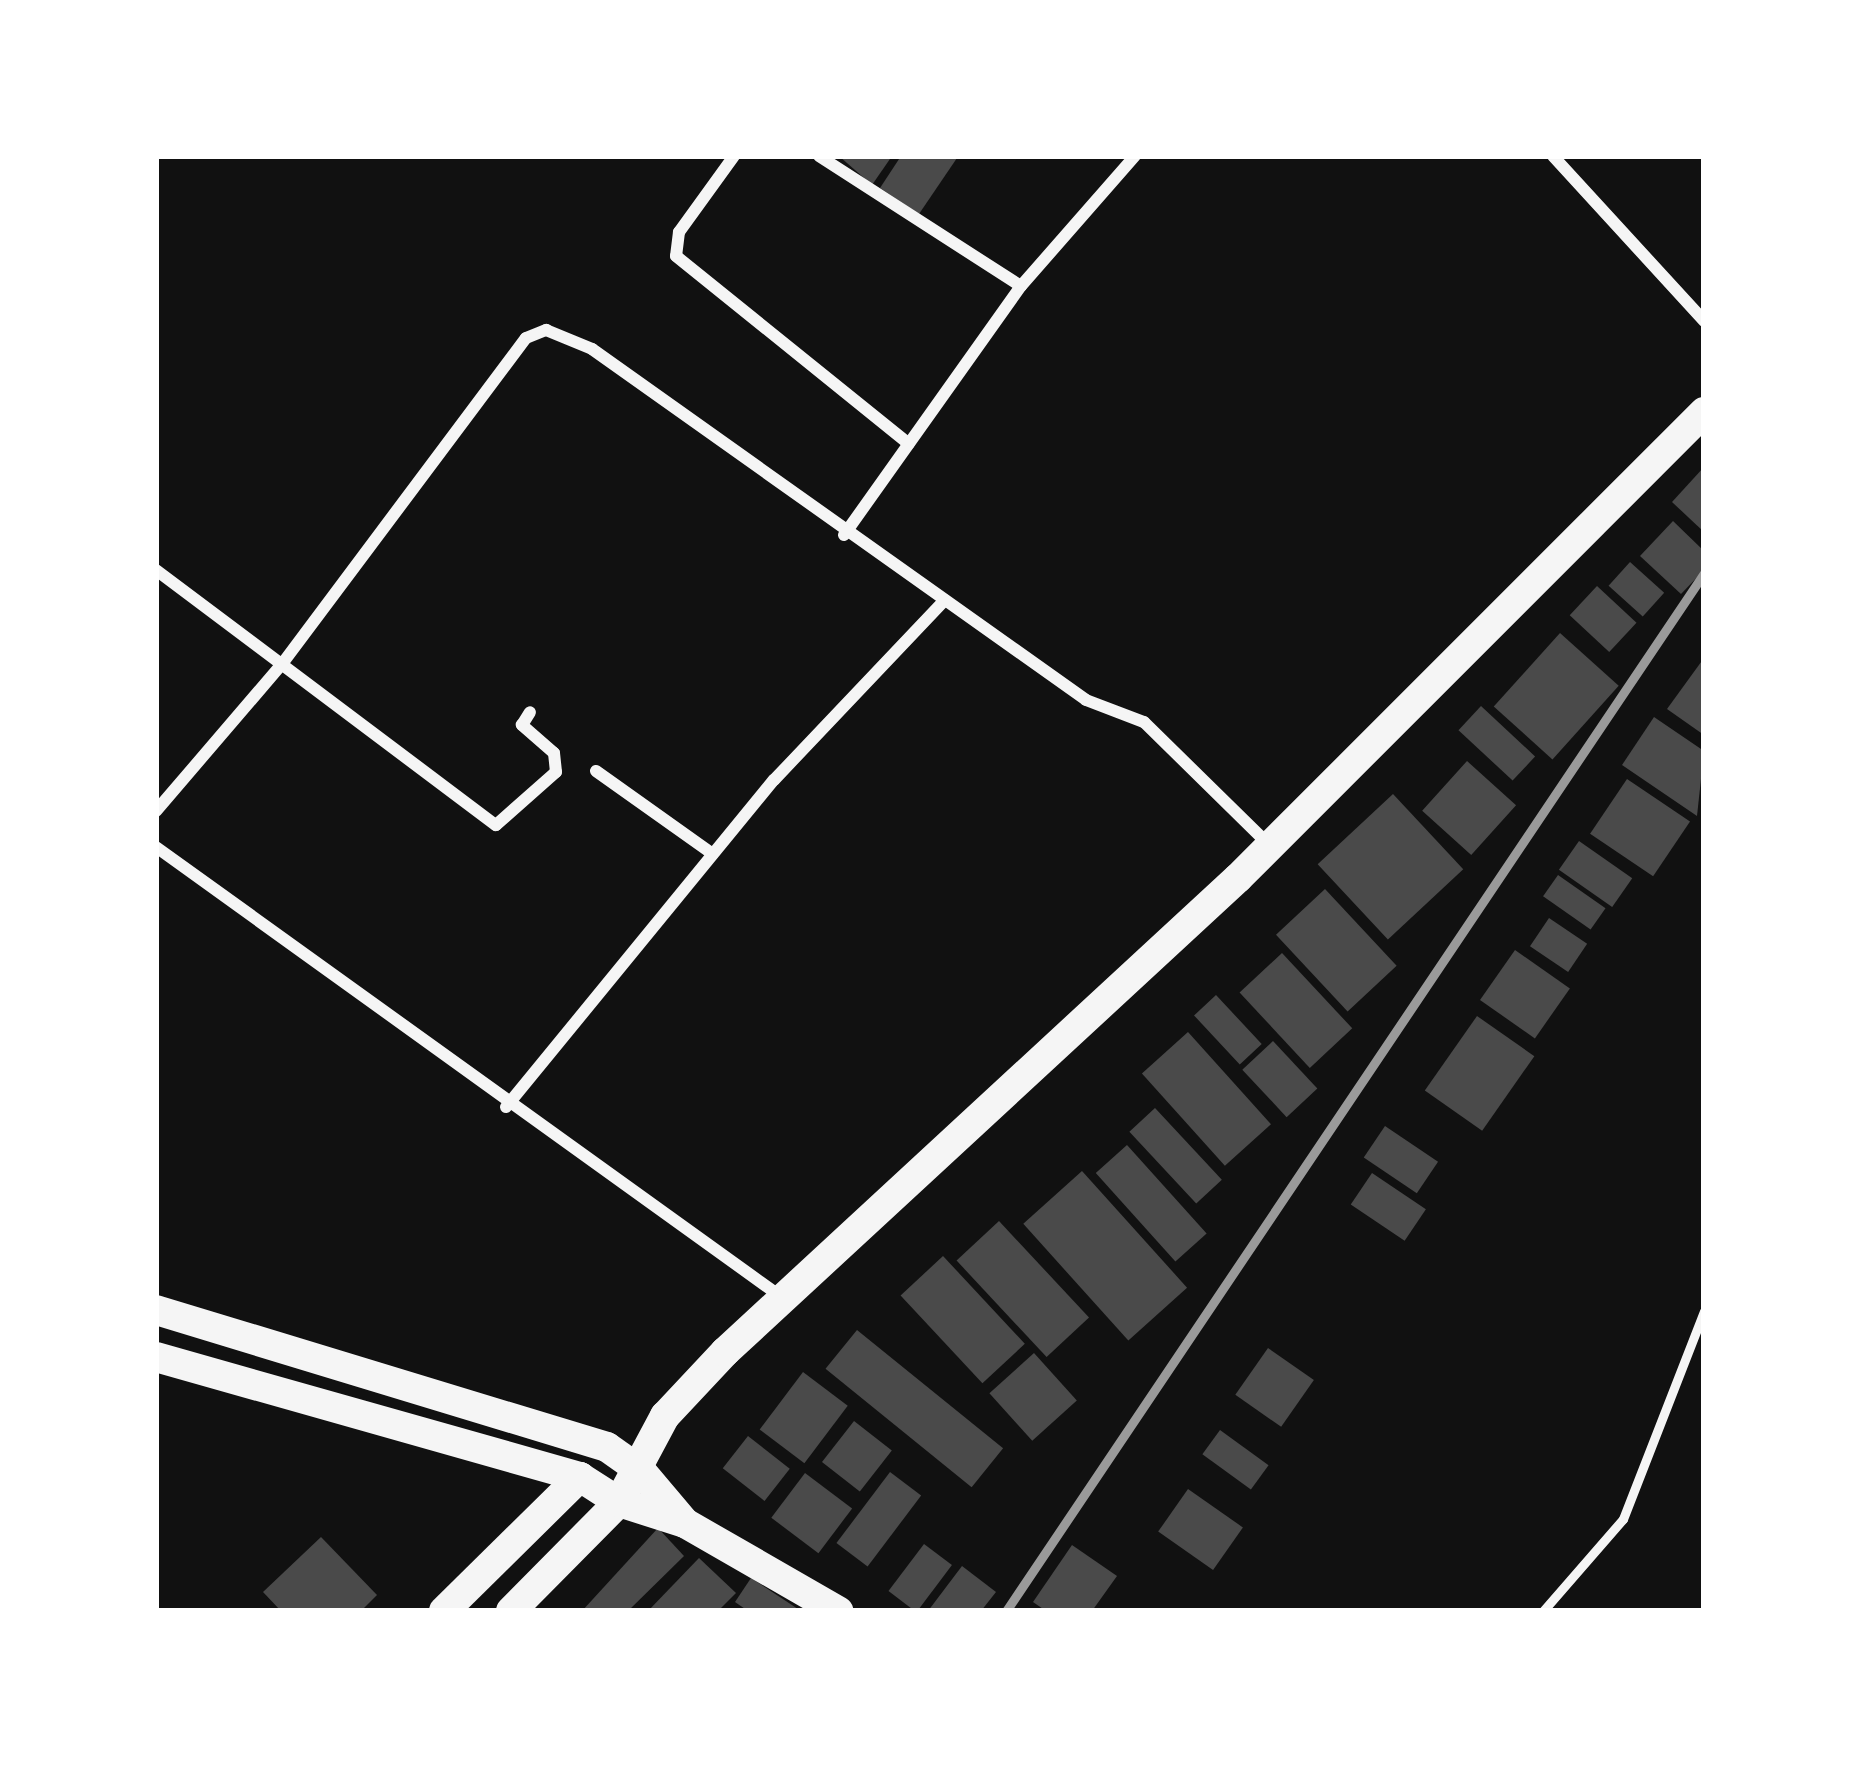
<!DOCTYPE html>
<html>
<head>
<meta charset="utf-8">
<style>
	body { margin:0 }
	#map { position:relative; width:1860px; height:1767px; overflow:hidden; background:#111; font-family:Raleway,sans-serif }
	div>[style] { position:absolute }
	.building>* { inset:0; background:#4a4a4a; transform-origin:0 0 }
	.service>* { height:9px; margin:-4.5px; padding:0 4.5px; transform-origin:4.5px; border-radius:4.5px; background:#f5f5f5 }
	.minor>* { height:12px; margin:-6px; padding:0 6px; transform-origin:6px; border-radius:6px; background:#f5f5f5 }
	.primary>* { height:30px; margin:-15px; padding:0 15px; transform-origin:15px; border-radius:15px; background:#f5f5f5 }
	.trunk>* { height:30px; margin:-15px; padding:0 15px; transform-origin:15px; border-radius:15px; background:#f5f5f5 }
	.rail>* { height:9px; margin:-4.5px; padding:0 4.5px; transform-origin:4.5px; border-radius:4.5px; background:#9a9a9a }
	span { translate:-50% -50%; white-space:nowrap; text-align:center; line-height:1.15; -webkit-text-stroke:12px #fff; paint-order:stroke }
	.frame { position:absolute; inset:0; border:159px solid #fff; pointer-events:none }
</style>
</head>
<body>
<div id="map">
	<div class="building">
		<i style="clip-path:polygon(839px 156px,892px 156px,872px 185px)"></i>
		<i style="clip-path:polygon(901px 156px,957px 158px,919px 214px,880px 188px)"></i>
		<i style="clip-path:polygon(1704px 467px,1704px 532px,1672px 502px)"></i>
		<i style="clip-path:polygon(1673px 521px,1704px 551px,1704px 570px,1681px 594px,1640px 556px)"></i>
		<i style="left:1630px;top:562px;width:46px;height:32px;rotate:42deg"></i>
		<i style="left:1597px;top:586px;width:54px;height:40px;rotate:43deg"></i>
		<i style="left:1560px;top:633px;width:79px;height:99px;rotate:42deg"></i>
		<i style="clip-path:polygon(1704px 658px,1704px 735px,1667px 709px)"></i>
		<i style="left:1481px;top:706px;width:74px;height:33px;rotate:43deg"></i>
		<i style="clip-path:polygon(1654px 717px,1704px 751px,1697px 816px,1622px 765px)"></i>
		<i style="left:1467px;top:761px;width:66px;height:67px;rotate:42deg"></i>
		<i style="left:1627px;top:779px;width:76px;height:66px;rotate:34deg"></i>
		<i style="left:1393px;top:794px;width:103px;height:103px;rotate:47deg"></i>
		<i style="left:1579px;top:841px;width:65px;height:35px;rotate:35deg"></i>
		<i style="left:1558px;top:875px;width:58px;height:26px;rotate:35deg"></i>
		<i style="left:1325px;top:889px;width:105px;height:67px;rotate:47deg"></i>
		<i style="left:1549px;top:918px;width:46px;height:34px;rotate:34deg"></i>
		<i style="left:1515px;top:950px;width:67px;height:61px;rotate:35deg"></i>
		<i style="left:1282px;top:953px;width:103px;height:58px;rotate:47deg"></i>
		<i style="left:1216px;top:995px;width:67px;height:30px;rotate:47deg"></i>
		<i style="left:1477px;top:1016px;width:70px;height:91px;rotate:35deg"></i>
		<i style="left:1188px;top:1032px;width:124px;height:62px;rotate:48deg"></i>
		<i style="left:1273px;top:1041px;width:65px;height:42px;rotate:47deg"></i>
		<i style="left:1155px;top:1108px;width:98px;height:35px;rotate:47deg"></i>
		<i style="left:1385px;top:1126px;width:64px;height:38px;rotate:34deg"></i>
		<i style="left:1127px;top:1145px;width:119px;height:42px;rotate:48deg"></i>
		<i style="left:1082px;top:1171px;width:157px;height:79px;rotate:48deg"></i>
		<i style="left:1372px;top:1173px;width:65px;height:38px;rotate:34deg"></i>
		<i style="left:999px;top:1221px;width:132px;height:58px;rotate:47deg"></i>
		<i style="left:943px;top:1256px;width:120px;height:58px;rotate:47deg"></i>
		<i style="left:857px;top:1330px;width:188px;height:50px;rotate:39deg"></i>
		<i style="left:1268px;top:1348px;width:56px;height:57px;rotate:35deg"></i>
		<i style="left:1034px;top:1353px;width:64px;height:60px;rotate:48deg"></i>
		<i style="left:803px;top:1372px;width:56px;height:72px;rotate:37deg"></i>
		<i style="left:854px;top:1421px;width:48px;height:52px;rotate:38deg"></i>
		<i style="left:1220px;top:1430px;width:60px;height:30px;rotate:36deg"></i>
		<i style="left:748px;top:1436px;width:53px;height:41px;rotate:38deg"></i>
		<i style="left:890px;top:1472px;width:39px;height:89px;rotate:37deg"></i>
		<i style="left:805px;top:1473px;width:59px;height:56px;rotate:37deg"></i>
		<i style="left:1188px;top:1489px;width:67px;height:52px;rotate:35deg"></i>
		<i style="clip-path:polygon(658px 1528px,684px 1556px,628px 1611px,582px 1611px)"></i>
		<i style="clip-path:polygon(321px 1537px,377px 1595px,361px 1611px,281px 1611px,263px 1592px)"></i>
		<i style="left:924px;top:1544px;width:35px;height:59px;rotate:37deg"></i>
		<i style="clip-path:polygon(1072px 1545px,1117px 1576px,1092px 1611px,1046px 1611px,1033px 1602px)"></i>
		<i style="clip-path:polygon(699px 1558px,736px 1593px,718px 1611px,648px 1611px)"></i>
		<i style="clip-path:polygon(962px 1566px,996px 1592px,981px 1611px,928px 1611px)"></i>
		<i style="clip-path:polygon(751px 1578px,801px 1611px,748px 1611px,735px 1602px)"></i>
	</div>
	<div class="service">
		<i style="left:1543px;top:1611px;width:122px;rotate:-49deg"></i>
		<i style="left:1623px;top:1519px;width:223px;rotate:-68.7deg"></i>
	</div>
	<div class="minor">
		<i style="left:734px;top:156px;width:94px;rotate:125.9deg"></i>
		<i style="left:679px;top:232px;width:24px;rotate:97deg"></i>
		<i style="left:676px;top:256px;width:299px;rotate:38.9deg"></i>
		<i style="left:819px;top:156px;width:240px;rotate:32.8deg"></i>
		<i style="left:1553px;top:156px;width:224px;rotate:47.5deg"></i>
		<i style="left:844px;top:535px;width:305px;rotate:-54.6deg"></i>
		<i style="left:1021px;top:286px;width:173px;rotate:-48.8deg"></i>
		<i style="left:156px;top:570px;width:425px;rotate:36.9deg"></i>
		<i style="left:496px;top:825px;width:80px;rotate:-41.5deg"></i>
		<i style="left:556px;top:772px;width:19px;rotate:-96deg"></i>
		<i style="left:554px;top:753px;width:43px;rotate:-138.8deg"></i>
		<i style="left:522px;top:725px;width:15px;rotate:-58deg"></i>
		<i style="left:596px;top:771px;width:143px;rotate:35.4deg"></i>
		<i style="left:156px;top:811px;width:194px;rotate:-49.4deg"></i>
		<i style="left:282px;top:664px;width:407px;rotate:-53.2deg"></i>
		<i style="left:526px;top:338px;width:22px;rotate:-22deg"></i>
		<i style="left:546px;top:330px;width:50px;rotate:22.4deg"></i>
		<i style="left:592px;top:349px;width:606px;rotate:35.39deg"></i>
		<i style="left:1086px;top:700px;width:62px;rotate:20.8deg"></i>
		<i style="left:1144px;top:722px;width:175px;rotate:44.5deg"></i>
		<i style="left:156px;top:847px;width:769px;rotate:35.74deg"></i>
		<i style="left:506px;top:1107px;width:423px;rotate:-50.7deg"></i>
		<i style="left:774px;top:780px;width:248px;rotate:-46.5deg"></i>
	</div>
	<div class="primary">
		<i style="left:641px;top:1471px;width:68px;rotate:49.8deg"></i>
		<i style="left:444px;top:1611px;width:191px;rotate:-44.6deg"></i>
		<i style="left:511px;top:1611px;width:153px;rotate:-45.3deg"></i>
		<i style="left:619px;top:1502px;width:69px;rotate:17.7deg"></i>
		<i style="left:685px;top:1523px;width:177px;rotate:29.9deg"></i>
	</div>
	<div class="trunk">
		<i style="left:156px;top:1310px;width:471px;rotate:16.9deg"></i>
		<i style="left:607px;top:1447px;width:42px;rotate:35.2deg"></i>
		<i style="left:156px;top:1357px;width:441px;rotate:15.8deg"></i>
		<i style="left:580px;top:1477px;width:46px;rotate:32.7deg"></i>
		<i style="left:619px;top:1502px;width:98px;rotate:-61.9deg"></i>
		<i style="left:665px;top:1416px;width:88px;rotate:-46.8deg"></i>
		<i style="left:725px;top:1352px;width:698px;rotate:-42.74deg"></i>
		<i style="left:1238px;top:878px;width:659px;rotate:-45deg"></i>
	</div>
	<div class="rail">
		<i style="left:1006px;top:1611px;width:1251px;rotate:-56.08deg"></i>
	</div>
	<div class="frame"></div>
</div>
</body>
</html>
